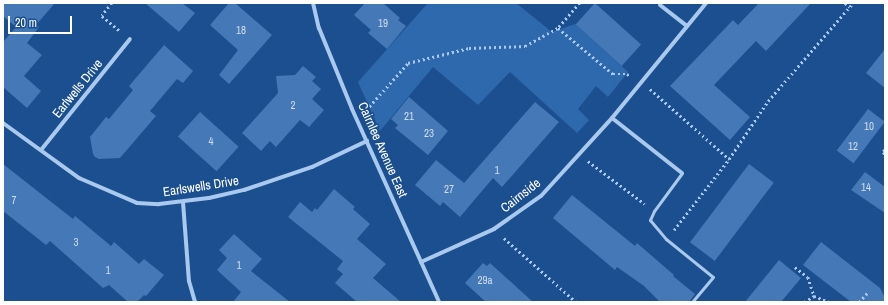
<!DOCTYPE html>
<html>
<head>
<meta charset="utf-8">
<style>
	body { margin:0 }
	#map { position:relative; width:888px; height:305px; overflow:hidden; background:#1b4f8f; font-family:"Archivo Narrow",sans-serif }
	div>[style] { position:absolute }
	.green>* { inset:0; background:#2e69ad }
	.building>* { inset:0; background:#4478b7; transform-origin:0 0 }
	.path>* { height:2.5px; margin-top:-1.25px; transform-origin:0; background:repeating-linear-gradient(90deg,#a9c9ee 0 2px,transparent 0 5px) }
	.lane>* { height:3px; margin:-1.5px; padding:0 1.5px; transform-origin:1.5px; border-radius:1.5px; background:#a9c9ee }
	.street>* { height:4px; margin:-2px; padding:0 2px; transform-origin:2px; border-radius:2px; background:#a9c9ee }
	span { translate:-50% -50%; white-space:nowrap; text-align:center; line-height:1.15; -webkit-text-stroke:3px #1b4f8f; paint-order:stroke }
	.number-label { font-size:11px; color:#d0dded }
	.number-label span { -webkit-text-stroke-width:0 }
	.street-label { font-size:13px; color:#fff }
	.frame { position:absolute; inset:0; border:4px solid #fff; pointer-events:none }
	.scale { position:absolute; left:8px; top:16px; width:64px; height:18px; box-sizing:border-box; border:2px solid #fff; border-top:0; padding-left:5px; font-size:12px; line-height:14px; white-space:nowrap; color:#fff; -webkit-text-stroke:3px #1b4f8f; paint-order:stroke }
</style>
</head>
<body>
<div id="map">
	<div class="green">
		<i style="clip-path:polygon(428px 3px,516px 3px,552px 32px,575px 24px,628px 72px,608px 97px,596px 86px,578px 109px,589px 120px,577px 133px,510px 72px,478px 105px,433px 67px,380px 131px,358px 82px)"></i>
	</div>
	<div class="building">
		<i style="clip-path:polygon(3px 3px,55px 3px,36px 25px,39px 27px,27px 43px,42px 55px,24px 76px,41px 91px,27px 108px,3px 87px,3px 42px,16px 27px,3px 16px)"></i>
		<i style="clip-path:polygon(145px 3px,182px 3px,195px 13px,179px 32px)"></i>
		<i style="clip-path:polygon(229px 3px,235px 3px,272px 35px,229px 84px,219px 75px,238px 50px,210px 25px)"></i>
		<i style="clip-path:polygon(365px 3px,383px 3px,400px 18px,398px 20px,406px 26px,387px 49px,368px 33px,371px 30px,354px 15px)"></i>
		<i style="left:595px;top:3px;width:62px;height:29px;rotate:42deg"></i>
		<i style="clip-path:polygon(759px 3px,811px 3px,766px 51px,756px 41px,714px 85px,750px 117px,730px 140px,670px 86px,733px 20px,738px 25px)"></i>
		<i style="clip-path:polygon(164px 45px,193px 71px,183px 83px,177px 79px,150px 111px,156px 116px,120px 158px,99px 159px,95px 157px,93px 154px,90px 137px,106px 117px,109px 119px,133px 90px,129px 86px)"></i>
		<i style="clip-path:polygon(885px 49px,885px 88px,866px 73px)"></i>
		<i style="clip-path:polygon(303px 66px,316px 77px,312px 81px,321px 89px,312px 99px,324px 110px,309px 127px,300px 120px,276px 147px,270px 141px,261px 151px,242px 133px,278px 93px,276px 76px,295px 75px)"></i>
		<i style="clip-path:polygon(409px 97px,448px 131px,428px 155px,395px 128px,398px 125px,391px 119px)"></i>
		<i style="clip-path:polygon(535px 102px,559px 122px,502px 187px,493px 178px,460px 217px,443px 202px,440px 206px,415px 185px,436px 160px,464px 183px)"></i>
		<i style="left:868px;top:109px;width:21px;height:52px;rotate:37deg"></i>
		<i style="left:200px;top:112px;width:52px;height:33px;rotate:42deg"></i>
		<i style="clip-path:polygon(3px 164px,73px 219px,75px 216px,111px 246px,114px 242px,139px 264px,144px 259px,164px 275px,146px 296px,144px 295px,137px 302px,128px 302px,109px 285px,103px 288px,50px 241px,46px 245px,3px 211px)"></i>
		<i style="left:749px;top:164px;width:31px;height:98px;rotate:37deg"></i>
		<i style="clip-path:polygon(865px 172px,885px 187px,885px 213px,851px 190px)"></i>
		<i style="clip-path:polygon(334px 189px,355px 207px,353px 209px,370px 224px,357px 239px,386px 264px,373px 278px,401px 302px,357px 302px,335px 283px,343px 274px,337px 269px,343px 261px,288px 217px,300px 202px,312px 212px,315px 208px,317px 210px)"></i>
		<i style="clip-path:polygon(572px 195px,635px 246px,637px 243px,674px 275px,673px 276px,695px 294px,689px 302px,660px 302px,644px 286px,617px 267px,615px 270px,553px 218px)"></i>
		<i style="clip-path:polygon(234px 234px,262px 259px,251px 271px,290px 302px,233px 302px,241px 292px,217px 270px,227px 258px,219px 250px)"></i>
		<i style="clip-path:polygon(821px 242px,880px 288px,885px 298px,885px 302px,851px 302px,803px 265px)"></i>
		<i style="clip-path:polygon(779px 260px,801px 278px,781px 302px,745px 302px)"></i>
		<i style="clip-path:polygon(483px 263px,487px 266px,490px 263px,533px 302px,486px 302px,465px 283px)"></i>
	</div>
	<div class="path">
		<i style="left:112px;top:3px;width:16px;rotate:128deg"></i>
		<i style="left:102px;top:16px;width:23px;rotate:40deg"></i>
		<i style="left:580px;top:3px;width:33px;rotate:131deg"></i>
		<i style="left:558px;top:28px;width:72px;rotate:39.9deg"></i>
		<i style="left:613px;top:74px;width:14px"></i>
		<i style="left:627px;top:74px;width:4px;rotate:27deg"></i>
		<i style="left:845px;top:3px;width:6px;rotate:39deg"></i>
		<i style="left:650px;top:89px;width:106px;rotate:41.5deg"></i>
		<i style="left:366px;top:110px;width:63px;rotate:-48.2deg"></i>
		<i style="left:408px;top:63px;width:63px;rotate:-13.8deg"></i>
		<i style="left:469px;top:48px;width:56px;rotate:-2deg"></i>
		<i style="left:525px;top:46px;width:38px;rotate:-29deg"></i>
		<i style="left:885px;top:150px;width:3px;rotate:135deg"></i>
		<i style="left:883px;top:152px;width:3px;rotate:45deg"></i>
		<i style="left:588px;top:161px;width:71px;rotate:37deg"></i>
		<i style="left:674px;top:230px;width:90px;rotate:-52.2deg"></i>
		<i style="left:729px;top:159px;width:70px;rotate:-56.1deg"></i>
		<i style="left:768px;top:101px;width:130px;rotate:-49.1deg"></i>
		<i style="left:504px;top:238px;width:96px;rotate:41.6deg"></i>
		<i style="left:795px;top:267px;width:16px;rotate:38deg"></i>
		<i style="left:808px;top:277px;width:20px;rotate:72deg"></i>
		<i style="left:804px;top:302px;width:12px;rotate:-31deg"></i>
		<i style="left:814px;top:296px;width:16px;rotate:22deg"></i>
		<i style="left:859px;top:302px;width:12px;rotate:-48deg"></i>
	</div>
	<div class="lane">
		<i style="left:682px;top:173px;width:47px;rotate:126.4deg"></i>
		<i style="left:654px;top:211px;width:10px;rotate:114deg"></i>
		<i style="left:650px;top:220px;width:25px;rotate:50deg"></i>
		<i style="left:666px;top:239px;width:60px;rotate:39deg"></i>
		<i style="left:713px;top:277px;width:33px;rotate:130deg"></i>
	</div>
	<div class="street">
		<i style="left:313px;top:3px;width:26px;rotate:77deg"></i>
		<i style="left:319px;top:28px;width:87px;rotate:67.8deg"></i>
		<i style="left:352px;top:109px;width:212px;rotate:65.7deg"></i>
		<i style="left:660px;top:5px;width:34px;rotate:38deg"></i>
		<i style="left:612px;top:118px;width:89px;rotate:38.2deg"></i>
		<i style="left:3px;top:123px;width:94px;rotate:35.9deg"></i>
		<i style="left:79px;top:178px;width:63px;rotate:23.3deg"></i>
		<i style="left:137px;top:203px;width:22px;rotate:3deg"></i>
		<i style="left:159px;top:204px;width:50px;rotate:-6.8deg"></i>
		<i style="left:209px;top:198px;width:36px;rotate:-13deg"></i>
		<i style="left:244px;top:190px;width:72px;rotate:-18.7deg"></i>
		<i style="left:312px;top:167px;width:61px;rotate:-25.3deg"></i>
		<i style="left:41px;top:150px;width:142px;rotate:-51.3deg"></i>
		<i style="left:183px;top:202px;width:79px;rotate:85.7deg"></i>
		<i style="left:189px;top:281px;width:22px;rotate:74deg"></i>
		<i style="left:421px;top:262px;width:80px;rotate:-24.3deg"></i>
		<i style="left:494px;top:229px;width:57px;rotate:-35.1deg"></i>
		<i style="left:541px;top:196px;width:105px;rotate:-47.7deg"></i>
		<i style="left:612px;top:118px;width:149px;rotate:-50.7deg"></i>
	</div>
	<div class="number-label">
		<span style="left:383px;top:23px">19</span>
		<span style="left:241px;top:30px">18</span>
		<span style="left:293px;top:105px">2</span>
		<span style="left:409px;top:116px">21</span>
		<span style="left:869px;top:126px">10</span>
		<span style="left:429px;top:133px">23</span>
		<span style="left:211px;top:141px">4</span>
		<span style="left:853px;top:146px">12</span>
		<span style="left:497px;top:170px">1</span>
		<span style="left:866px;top:187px">14</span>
		<span style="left:449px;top:189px">27</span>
		<span style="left:14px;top:200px">7</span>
		<span style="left:76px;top:242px">3</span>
		<span style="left:239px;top:265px">1</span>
		<span style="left:108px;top:270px">1</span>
		<span style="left:485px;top:280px">29a</span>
	</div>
	<div class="street-label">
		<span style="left:78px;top:89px;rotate:-51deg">Earlwells Drive</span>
		<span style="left:382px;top:150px;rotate:66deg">Cairnlee Avenue East</span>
		<span style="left:201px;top:187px;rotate:-9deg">Earlswells Drive</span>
		<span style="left:521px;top:196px;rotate:-38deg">Cairnside</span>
	</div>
	<div class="frame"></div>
	<div class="scale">20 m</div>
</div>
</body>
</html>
